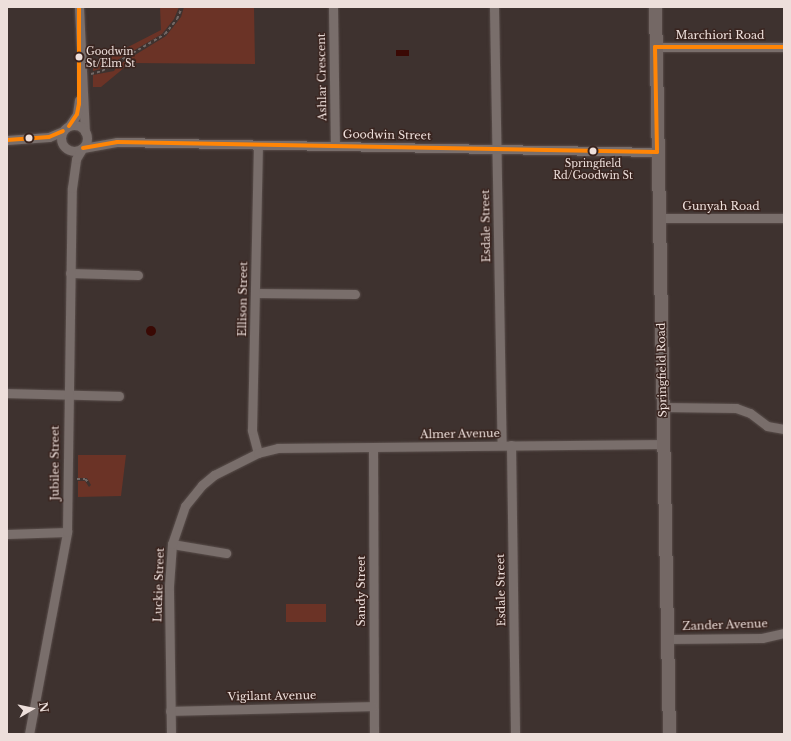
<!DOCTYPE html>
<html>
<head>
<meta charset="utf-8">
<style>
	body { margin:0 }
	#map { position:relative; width:791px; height:741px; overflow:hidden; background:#3e322f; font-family:"Libre Baskerville",serif }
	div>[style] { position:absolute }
	.green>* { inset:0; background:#6b3326; transform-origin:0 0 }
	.water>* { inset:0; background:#3a0904; transform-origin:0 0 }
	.round { border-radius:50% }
	.path>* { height:2px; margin-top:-1px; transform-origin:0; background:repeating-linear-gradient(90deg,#726966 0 3px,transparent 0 6px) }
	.roads { filter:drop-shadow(0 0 1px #594e4b) drop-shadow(0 0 1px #594e4b) }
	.minor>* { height:9px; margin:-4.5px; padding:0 4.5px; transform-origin:4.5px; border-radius:4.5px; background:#796e6b }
	.minor>.ring { margin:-4.5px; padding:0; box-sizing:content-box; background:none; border:9px solid #796e6b; border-radius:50% }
	.secondary>* { height:13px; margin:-6.5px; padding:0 6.5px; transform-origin:6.5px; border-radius:6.5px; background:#746865 }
	.bus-1>* { height:4px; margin:-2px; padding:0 2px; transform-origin:2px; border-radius:2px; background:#ff8506 }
	.dots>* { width:11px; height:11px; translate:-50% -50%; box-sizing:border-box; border:2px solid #39241f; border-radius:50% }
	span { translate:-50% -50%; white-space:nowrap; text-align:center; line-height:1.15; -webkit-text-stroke:3px #39241f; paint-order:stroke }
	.bus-label { font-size:10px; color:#eddfdb }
	.left { translate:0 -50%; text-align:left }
	.street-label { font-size:11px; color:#eddfdb }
	.frame { position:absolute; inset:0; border:8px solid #eddfdb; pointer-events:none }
	.north { position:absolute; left:12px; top:689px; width:40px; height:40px; -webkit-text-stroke:3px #39241f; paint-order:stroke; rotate:81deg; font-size:11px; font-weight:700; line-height:16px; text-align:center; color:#eddfdb }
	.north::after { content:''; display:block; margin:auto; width:14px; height:18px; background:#eddfdb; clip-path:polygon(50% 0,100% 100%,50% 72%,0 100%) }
</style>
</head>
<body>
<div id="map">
	<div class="green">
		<i style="clip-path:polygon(160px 7px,179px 7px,174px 19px,162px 34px,104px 68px,93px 71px,93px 65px,161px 30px)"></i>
		<i style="clip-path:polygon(184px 7px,254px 7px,255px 64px,130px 63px,101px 87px,93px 87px,93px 75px,114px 71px,117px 66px,166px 36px,181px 17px)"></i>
		<i style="clip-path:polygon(78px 455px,126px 455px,121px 496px,78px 497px,78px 481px,85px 481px,89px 487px,91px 485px,87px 478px,78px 478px)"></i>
		<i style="left:326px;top:604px;width:18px;height:40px;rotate:90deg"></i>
	</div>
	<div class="water">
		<i style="left:396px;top:50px;width:13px;height:6px"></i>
		<i class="round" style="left:146px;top:326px;width:10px;height:10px"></i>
	</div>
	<div class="path">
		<i style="left:91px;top:74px;width:11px;rotate:-15deg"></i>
		<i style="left:102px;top:71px;width:73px;rotate:-30.4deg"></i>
		<i style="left:165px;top:34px;width:19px;rotate:-51deg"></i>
		<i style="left:177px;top:19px;width:13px;rotate:-67deg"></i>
		<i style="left:77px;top:479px;width:8px"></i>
		<i style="left:85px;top:479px;width:4px;rotate:45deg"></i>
	</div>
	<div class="roads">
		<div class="minor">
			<i style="left:79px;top:7px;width:125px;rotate:87.3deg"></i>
			<i style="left:333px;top:7px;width:139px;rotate:89.2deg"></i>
			<i style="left:494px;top:7px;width:438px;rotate:89deg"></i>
			<i style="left:655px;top:47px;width:129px"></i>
			<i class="ring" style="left:61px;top:125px;width:17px;height:17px"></i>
			<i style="left:69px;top:126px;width:14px;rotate:-56deg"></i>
			<i style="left:77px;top:114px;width:14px;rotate:-82deg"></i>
			<i style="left:7px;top:140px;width:42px;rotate:-4.1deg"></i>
			<i style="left:49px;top:137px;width:15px;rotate:-23deg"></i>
			<i style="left:83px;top:148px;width:35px;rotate:-10deg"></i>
			<i style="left:117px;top:142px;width:540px;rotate:1.06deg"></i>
			<i style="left:659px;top:218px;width:125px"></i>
			<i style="left:70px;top:273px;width:68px;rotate:1.7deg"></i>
			<i style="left:255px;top:293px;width:100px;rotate:0.6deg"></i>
			<i style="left:7px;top:393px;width:112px;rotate:1.5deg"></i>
			<i style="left:662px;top:407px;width:74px;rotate:0.8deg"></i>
			<i style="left:736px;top:408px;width:15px;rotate:20deg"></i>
			<i style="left:750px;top:413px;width:21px;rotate:37deg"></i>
			<i style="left:767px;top:426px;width:17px;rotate:10deg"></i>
			<i style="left:511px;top:445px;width:289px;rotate:89.2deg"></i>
			<i style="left:373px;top:448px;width:286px;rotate:89.8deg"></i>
			<i style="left:258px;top:453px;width:24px;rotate:-105deg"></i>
			<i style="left:252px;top:430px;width:285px;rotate:-88.8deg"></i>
			<i style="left:7px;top:534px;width:60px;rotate:-1.9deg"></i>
			<i style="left:172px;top:544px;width:55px;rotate:9.5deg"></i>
			<i style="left:667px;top:639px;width:95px;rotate:-0.6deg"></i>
			<i style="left:762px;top:638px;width:23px;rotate:-13deg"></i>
			<i style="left:170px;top:711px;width:203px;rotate:-1.4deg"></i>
			<i style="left:29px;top:734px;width:206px;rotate:-79.3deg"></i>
			<i style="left:67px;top:532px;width:344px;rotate:-89.2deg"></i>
			<i style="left:72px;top:188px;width:29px;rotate:-82deg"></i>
			<i style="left:76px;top:159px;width:12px;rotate:-59deg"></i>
			<i style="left:171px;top:734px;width:148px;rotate:-90.8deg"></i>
			<i style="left:169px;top:586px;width:42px;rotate:-85.9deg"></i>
			<i style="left:172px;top:544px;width:40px;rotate:-71.1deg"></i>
			<i style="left:185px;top:506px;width:27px;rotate:-51deg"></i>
			<i style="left:202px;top:485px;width:16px;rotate:-40deg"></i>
			<i style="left:214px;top:475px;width:49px;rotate:-26.6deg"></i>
			<i style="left:258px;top:453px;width:21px;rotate:-14deg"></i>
			<i style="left:278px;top:448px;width:385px;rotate:-0.6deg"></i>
		</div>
		<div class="secondary">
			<i style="left:655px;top:7px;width:727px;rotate:88.9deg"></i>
		</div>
	</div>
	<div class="bus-1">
		<i style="left:655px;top:47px;width:129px"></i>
		<i style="left:655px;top:47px;width:105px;rotate:88.9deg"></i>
		<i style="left:69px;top:126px;width:14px;rotate:-56deg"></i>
		<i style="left:77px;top:114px;width:10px;rotate:-79deg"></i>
		<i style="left:79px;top:104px;width:97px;rotate:-90deg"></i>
		<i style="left:7px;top:140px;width:42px;rotate:-4.1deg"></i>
		<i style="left:49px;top:137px;width:15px;rotate:-23deg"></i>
		<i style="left:83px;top:148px;width:35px;rotate:-10deg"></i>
		<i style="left:117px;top:142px;width:540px;rotate:1.06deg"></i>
	</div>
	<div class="dots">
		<i style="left:79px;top:57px;background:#eddfdb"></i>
		<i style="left:29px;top:138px;background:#eddfdb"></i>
		<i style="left:593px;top:151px;background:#eddfdb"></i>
	</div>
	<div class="bus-label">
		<span class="left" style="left:86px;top:57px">Goodwin<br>St/Elm St</span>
		<span style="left:593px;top:169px">Springfield<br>Rd/Goodwin St</span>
	</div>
	<div class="street-label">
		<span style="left:720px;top:35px">Marchiori Road</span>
		<span style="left:322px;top:77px;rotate:-91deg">Ashlar Crescent</span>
		<span style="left:387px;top:135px;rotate:1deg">Goodwin Street</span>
		<span style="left:721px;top:206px">Gunyah Road</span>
		<span style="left:486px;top:226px;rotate:-91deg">Esdale Street</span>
		<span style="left:243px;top:299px;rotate:-89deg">Ellison Street</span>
		<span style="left:662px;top:370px;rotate:-91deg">Springfield Road</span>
		<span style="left:460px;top:434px;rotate:-1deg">Almer Avenue</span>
		<span style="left:55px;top:463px;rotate:-90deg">Jubilee Street</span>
		<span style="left:159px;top:585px;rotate:-88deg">Luckie Street</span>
		<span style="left:501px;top:590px;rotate:-91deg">Esdale Street</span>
		<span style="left:361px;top:591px;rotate:-90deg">Sandy Street</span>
		<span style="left:725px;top:625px;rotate:-2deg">Zander Avenue</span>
		<span style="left:272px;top:696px;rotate:-1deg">Vigilant Avenue</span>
	</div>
	<div class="frame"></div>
	<div class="north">N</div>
</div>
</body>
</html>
